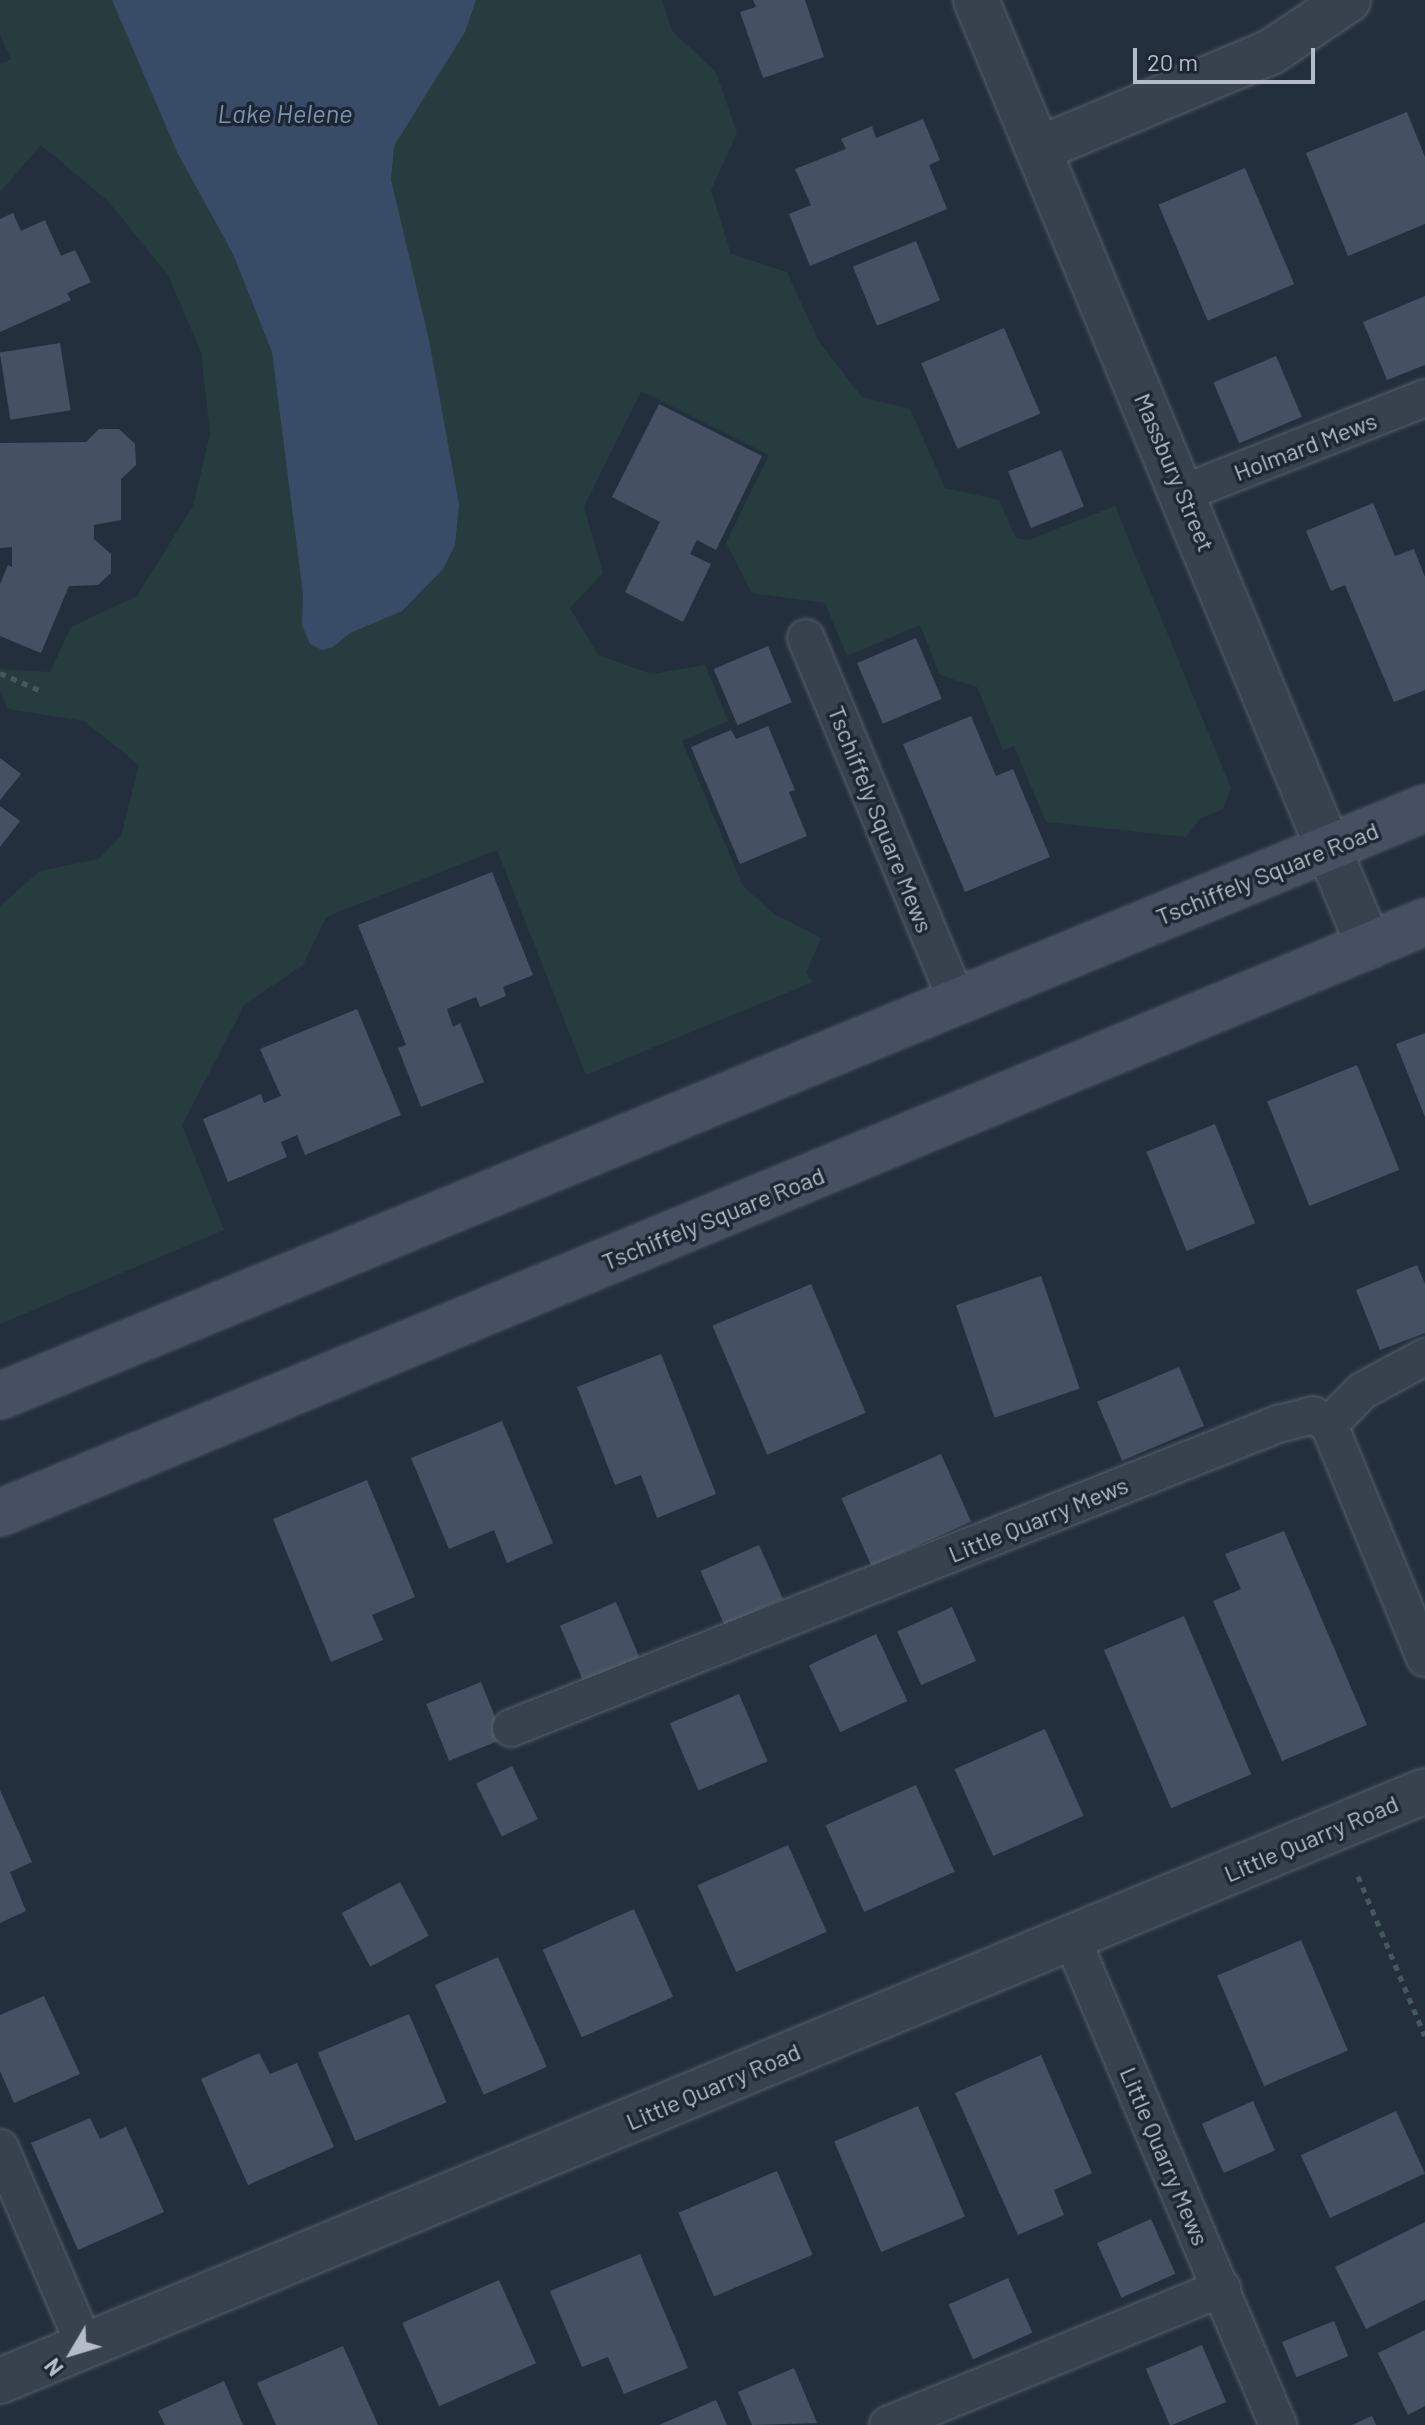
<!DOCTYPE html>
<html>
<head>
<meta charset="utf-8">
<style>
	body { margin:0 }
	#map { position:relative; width:1425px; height:2425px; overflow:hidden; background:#242f3e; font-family:Barlow,sans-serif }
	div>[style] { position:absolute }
	.green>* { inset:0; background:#263c3f }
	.water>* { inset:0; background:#394c67 }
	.building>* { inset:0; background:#455162; transform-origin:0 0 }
	.path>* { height:5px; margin-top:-2.5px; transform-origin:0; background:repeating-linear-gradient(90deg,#44595c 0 6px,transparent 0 12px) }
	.roads { filter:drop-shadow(0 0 2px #565f6c) drop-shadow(0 0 2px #565f6c) }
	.lane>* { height:36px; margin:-18px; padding:0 18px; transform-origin:18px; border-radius:18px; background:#38414e }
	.street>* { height:44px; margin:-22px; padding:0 22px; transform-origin:22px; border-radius:22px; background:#38414e }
	.secondary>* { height:44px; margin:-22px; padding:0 22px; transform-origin:22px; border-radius:22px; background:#465061 }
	span { translate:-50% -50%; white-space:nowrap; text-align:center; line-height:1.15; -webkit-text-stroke:7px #1d2633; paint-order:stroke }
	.street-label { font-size:24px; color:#b4bcc9 }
	.water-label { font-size:26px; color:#7c92b1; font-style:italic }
	.north { position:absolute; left:32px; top:2313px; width:80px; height:80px; -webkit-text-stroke:6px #1d2633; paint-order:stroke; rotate:232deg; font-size:22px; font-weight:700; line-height:32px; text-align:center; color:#b4bcc9 }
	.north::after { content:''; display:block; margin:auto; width:28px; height:36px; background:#b4bcc9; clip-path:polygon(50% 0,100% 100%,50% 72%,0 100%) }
	.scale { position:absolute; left:1133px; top:48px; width:182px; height:36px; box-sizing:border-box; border:4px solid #b4bcc9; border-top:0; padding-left:10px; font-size:24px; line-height:28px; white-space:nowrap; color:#b4bcc9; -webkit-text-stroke:6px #1d2633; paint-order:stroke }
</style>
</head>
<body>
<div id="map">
	<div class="green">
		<i style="clip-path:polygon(0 0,662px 0,672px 31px,716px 72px,737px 133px,711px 190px,731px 254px,787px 272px,819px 342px,862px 397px,910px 409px,945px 488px,999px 500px,1016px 538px,1029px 540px,1115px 506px,1231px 788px,1223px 809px,1200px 819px,1186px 837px,1046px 822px,1014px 746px,1003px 750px,977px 687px,940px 675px,920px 625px,847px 656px,825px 603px,752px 593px,726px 543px,769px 455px,641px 391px,584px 507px,603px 573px,570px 608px,598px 655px,651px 674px,705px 665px,728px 721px,682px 741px,743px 886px,774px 914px,821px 938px,806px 973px,813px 982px,586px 1075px,497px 850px,326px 917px,303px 965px,245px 1004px,182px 1125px,224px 1230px,0 1324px,0 906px,40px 871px,99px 859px,121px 836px,139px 765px,84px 721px,8px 709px,0 692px,0 669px,50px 672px,71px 627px,137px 596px,193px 506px,210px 434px,201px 352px,168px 275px,108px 201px,41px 145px,0 192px,0 64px,11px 59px,0 35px)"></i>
	</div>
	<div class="water">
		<i style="clip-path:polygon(112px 0,476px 0,465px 32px,394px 146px,391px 180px,429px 340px,459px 504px,455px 545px,443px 569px,402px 611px,350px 633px,333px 647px,322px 650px,310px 644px,302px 625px,303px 594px,272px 352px,233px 254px,177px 152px)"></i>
	</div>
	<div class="building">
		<i style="clip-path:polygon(753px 0,805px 0,824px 57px,763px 78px,740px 12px,756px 7px)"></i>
		<i style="clip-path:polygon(1407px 112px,1425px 157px,1425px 224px,1348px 256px,1306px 153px)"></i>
		<i style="clip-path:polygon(923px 119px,940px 160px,929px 165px,947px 209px,810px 266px,789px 214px,811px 205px,795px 169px,846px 149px,841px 139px,872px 126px,876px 138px)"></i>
		<i style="left:1245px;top:168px;width:126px;height:94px;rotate:67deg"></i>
		<i style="clip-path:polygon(13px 213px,21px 231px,45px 220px,61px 256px,75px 250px,91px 282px,67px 293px,71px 300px,0 332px,0 219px)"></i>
		<i style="left:916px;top:241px;width:64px;height:68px;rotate:68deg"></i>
		<i style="clip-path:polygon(1425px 296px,1425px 365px,1387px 380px,1363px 322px)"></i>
		<i style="left:1004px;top:328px;width:93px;height:90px;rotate:67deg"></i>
		<i style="left:60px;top:343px;width:68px;height:61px;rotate:81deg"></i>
		<i style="left:1276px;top:356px;width:66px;height:68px;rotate:67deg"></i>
		<i style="clip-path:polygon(659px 404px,762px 456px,716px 550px,697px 540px,690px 554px,711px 564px,683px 622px,625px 592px,660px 522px,612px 497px)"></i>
		<i style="clip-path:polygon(99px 429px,119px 429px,135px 444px,136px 465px,121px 479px,121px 520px,94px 525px,94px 539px,111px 554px,111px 573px,98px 585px,69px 586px,41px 653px,0 636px,0 584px,8px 565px,12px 567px,12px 547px,0 548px,0 443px,86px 442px)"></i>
		<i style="left:1061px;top:450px;width:61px;height:57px;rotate:68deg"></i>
		<i style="clip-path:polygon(1373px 503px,1395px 556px,1414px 549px,1425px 577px,1425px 690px,1394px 702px,1345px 585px,1331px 591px,1306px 531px)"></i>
		<i style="left:916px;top:638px;width:66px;height:64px;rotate:67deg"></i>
		<i style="left:768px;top:646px;width:61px;height:59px;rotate:67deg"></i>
		<i style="clip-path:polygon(971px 716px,996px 776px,1013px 769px,1050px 857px,965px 892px,903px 744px)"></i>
		<i style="clip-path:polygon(768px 726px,795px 790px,789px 792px,807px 836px,740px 864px,691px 747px,731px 730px,736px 739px)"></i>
		<i style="clip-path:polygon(0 758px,21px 774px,0 800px)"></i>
		<i style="clip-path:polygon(0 806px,20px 821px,0 847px)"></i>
		<i style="clip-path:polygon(492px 872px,533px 975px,503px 987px,506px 996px,480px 1007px,476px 997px,447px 1009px,453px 1027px,460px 1023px,484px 1082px,421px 1107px,398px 1048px,406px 1045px,358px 925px)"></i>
		<i style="clip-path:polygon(357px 1009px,401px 1115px,305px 1155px,297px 1135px,281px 1142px,287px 1157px,228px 1182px,203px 1119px,261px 1094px,264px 1103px,281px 1096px,260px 1049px)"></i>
		<i style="clip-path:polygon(1425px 1033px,1425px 1117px,1396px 1044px)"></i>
		<i style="left:1357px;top:1065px;width:113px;height:97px;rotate:68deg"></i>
		<i style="left:1215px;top:1124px;width:107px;height:74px;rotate:68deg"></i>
		<i style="clip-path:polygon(1417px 1265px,1425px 1284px,1425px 1333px,1380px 1350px,1356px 1290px)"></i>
		<i style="left:1041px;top:1276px;width:119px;height:90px;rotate:71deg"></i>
		<i style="left:811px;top:1284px;width:140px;height:107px;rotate:67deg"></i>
		<i style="clip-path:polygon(661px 1354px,716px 1494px,657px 1518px,641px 1475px,615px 1485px,577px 1387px)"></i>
		<i style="left:1179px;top:1367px;width:64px;height:89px;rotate:67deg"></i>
		<i style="clip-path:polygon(502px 1421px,553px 1543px,507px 1563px,494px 1530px,449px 1549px,411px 1458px)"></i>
		<i style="left:941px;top:1454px;width:74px;height:109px;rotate:66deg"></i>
		<i style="clip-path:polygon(367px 1480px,415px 1597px,372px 1615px,383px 1640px,331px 1662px,273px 1519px)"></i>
		<i style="clip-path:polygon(1284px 1531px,1367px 1725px,1282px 1761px,1213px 1601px,1241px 1589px,1225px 1554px)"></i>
		<i style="left:759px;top:1545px;width:59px;height:64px;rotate:66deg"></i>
		<i style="left:616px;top:1602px;width:62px;height:61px;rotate:67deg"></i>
		<i style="left:952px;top:1607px;width:59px;height:60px;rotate:66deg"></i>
		<i style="left:1184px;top:1616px;width:172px;height:87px;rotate:67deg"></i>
		<i style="left:876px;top:1634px;width:74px;height:74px;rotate:65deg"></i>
		<i style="left:481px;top:1682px;width:61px;height:59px;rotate:68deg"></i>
		<i style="left:739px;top:1694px;width:73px;height:75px;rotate:67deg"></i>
		<i style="left:1045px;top:1729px;width:95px;height:99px;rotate:66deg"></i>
		<i style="left:512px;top:1766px;width:59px;height:40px;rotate:64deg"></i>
		<i style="left:916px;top:1785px;width:95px;height:99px;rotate:66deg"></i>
		<i style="clip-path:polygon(0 1790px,32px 1862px,10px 1872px,26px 1911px,0 1923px)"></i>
		<i style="left:788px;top:1845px;width:95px;height:99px;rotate:66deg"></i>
		<i style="left:400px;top:1882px;width:61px;height:66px;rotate:62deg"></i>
		<i style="left:634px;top:1909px;width:96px;height:100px;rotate:66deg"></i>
		<i style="left:1301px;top:1940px;width:120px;height:91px;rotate:67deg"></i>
		<i style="left:498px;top:1957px;width:120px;height:69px;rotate:66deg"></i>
		<i style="clip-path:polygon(44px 1996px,80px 2074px,14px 2103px,0 2071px,0 2015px)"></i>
		<i style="left:409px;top:2014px;width:96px;height:99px;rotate:67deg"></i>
		<i style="clip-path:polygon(259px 2053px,270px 2074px,297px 2063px,334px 2147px,248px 2185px,201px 2079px)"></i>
		<i style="clip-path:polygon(1041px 2055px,1092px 2173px,1054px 2190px,1064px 2215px,1018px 2235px,955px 2093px)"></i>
		<i style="left:1253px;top:2101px;width:54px;height:56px;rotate:66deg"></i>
		<i style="left:918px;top:2106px;width:120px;height:91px;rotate:67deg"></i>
		<i style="left:1396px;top:2111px;width:69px;height:105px;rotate:65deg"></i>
		<i style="clip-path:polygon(90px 2118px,100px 2139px,126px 2127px,164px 2212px,78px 2250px,31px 2143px)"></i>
		<i style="left:777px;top:2171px;width:91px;height:107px;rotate:67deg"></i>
		<i style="left:1151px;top:2219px;width:60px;height:59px;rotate:66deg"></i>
		<i style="clip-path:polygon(1425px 2222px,1425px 2300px,1366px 2329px,1335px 2267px)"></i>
		<i style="clip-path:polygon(640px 2254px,688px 2368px,624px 2394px,608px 2357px,582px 2367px,550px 2291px)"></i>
		<i style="left:1008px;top:2278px;width:60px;height:65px;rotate:66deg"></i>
		<i style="left:499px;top:2280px;width:91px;height:106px;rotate:66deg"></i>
		<i style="left:1334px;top:2321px;width:38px;height:56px;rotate:68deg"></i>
		<i style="clip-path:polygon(1425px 2330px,1425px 2406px,1408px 2415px,1378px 2353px)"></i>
		<i style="left:1202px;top:2345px;width:62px;height:61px;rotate:67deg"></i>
		<i style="clip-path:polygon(343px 2346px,378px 2425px,276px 2425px,257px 2383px)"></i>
		<i style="clip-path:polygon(794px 2368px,817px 2423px,752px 2425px,738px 2392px)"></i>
		<i style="clip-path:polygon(224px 2381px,243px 2425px,165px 2425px,158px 2411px)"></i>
		<i style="clip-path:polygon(716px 2400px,727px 2425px,659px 2425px)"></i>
		<i style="clip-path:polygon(1372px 2416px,1376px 2425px,1352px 2425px)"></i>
	</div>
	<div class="path">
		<i style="left:0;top:673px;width:46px;rotate:23.2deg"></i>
		<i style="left:1358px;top:1876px;width:173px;rotate:67.3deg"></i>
	</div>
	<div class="roads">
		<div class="lane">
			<i style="left:1184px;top:493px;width:259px;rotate:-21.5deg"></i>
			<i style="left:806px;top:638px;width:392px;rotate:67.4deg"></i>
			<i style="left:1329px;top:1425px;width:47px;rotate:-45.9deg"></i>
			<i style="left:1362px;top:1391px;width:72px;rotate:-28.4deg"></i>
			<i style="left:511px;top:1728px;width:825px;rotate:-21.62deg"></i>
			<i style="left:1278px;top:1424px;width:36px;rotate:-14deg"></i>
			<i style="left:1313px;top:1415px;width:19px;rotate:32deg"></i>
			<i style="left:1329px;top:1425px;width:252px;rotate:67.6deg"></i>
			<i style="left:1071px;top:1937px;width:530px;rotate:67.01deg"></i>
			<i style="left:0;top:2148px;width:215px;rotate:66.8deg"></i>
			<i style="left:888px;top:2425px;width:361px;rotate:-22.3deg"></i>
		</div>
		<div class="street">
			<i style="left:976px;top:0;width:1024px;rotate:67.44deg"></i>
			<i style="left:1039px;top:149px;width:251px;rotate:-22.7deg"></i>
			<i style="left:1271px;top:52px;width:93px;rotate:-34deg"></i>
			<i style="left:0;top:2381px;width:1542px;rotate:-22.49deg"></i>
		</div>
		<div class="secondary">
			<i style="left:0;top:1396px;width:1542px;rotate:-22.42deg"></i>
			<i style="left:0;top:1513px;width:1543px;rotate:-22.53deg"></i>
		</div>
	</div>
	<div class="street-label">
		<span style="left:1305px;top:446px;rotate:-21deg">Holmard Mews</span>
		<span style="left:1175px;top:472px;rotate:67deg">Massbury Street</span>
		<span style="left:881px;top:819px;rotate:68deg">Tschiffely Square Mews</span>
		<span style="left:1267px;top:873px;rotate:-22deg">Tschiffely Square Road</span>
		<span style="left:713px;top:1218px;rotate:-22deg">Tschiffely Square Road</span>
		<span style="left:1038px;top:1519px;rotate:-22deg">Little Quarry Mews</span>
		<span style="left:1311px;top:1838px;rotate:-23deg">Little Quarry Road</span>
		<span style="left:713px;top:2086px;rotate:-23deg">Little Quarry Road</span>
		<span style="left:1165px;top:2156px;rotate:67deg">Little Quarry Mews</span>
	</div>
	<div class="water-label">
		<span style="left:285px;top:113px">Lake Helene</span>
	</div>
	<div class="north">N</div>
	<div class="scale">20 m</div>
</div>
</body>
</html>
